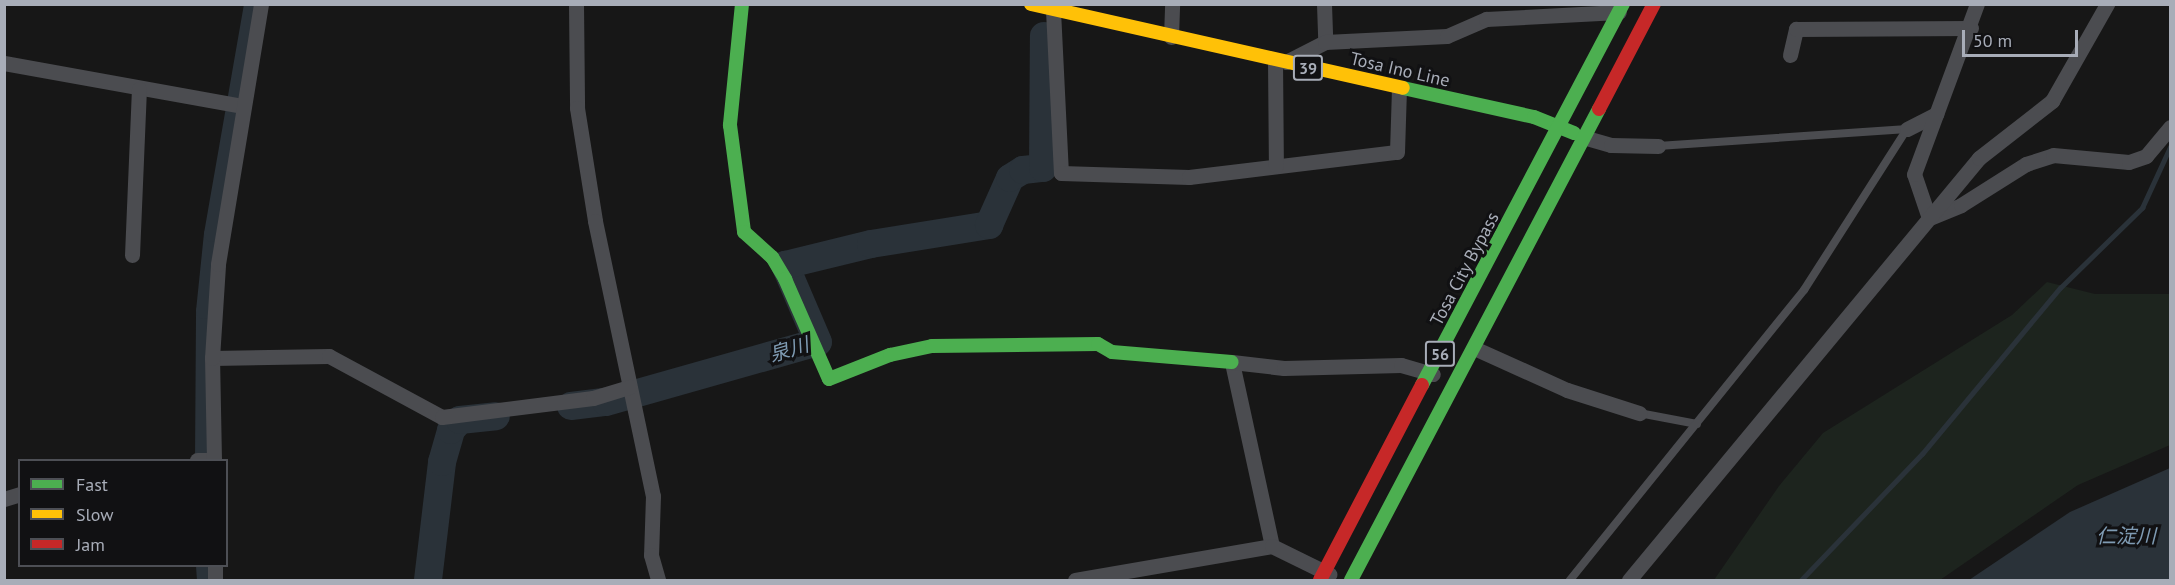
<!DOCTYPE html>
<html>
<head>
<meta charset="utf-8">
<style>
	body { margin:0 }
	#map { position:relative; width:2175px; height:585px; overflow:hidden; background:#171717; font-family:"PT Sans","Noto Sans JP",sans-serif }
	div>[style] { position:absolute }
	.green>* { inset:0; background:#1d241e }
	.water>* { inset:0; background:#2a3239 }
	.stream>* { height:4.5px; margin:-2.25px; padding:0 2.25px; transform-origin:2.25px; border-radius:2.25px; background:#2a3239 }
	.canal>* { height:16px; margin:-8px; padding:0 8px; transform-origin:8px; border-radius:8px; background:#2a3239 }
	.river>* { height:28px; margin:-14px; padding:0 14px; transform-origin:14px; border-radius:14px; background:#2a3239 }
	.lane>* { height:8px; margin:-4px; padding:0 4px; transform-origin:4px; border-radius:4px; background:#4b4c50 }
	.street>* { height:15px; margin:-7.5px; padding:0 7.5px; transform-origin:7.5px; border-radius:7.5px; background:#4b4c50 }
	.fast>* { height:14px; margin:-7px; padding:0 7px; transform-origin:7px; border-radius:7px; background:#4caf50 }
	.slow>* { height:14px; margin:-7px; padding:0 7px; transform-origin:7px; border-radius:7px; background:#ffc107 }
	.jam>* { height:14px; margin:-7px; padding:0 7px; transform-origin:7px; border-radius:7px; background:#c62828 }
	span { translate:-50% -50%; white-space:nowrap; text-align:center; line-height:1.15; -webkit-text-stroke:6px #111113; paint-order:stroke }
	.shield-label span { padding:2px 4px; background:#111113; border:2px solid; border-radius:4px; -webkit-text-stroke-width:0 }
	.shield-label { font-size:16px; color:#a8adb8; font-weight:700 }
	.street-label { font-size:18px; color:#a8adb8 }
	.water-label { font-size:20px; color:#7f9bb3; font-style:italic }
	.frame { position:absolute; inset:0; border:6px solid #a8adb8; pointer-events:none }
	.legend { position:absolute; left:18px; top:459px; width:210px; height:108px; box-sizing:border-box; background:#111113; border:2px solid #4d4f55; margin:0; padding:8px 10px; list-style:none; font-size:18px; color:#a8adb8 }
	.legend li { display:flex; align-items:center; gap:12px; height:30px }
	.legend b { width:30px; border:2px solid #4d4f55 }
	.scale { position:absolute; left:1962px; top:30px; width:116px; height:27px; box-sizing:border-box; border:3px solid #a8adb8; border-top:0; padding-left:8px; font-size:18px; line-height:21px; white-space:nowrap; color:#a8adb8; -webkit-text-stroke:4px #111113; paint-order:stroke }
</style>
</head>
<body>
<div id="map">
	<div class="green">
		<i style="clip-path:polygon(2047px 282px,2095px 294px,2170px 294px,2170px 445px,2078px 485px,1940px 580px,1714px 580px,1779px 486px,1823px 433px,2012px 315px)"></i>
	</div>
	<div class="water">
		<i style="clip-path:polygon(2170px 468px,2170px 580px,1969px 580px,2070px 512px)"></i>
	</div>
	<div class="stream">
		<i style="left:1801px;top:580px;width:175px;rotate:-46.2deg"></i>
		<i style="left:1922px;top:454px;width:216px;rotate:-50.3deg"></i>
		<i style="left:2060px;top:288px;width:115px;rotate:-44.3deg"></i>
		<i style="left:2142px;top:208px;width:67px;rotate:-65.3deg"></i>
	</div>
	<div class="canal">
		<i style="left:203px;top:460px;width:149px;rotate:-89.6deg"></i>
		<i style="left:204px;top:311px;width:77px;rotate:-84.1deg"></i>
		<i style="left:212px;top:234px;width:233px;rotate:-80.1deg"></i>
		<i style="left:204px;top:566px;width:14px;rotate:86deg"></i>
	</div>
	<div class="river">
		<i style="left:571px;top:406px;width:35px;rotate:-7deg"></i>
		<i style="left:606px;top:402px;width:220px;rotate:-15.8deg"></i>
		<i style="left:818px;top:342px;width:84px;rotate:-113.2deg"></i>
		<i style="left:785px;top:265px;width:89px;rotate:-13.7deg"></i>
		<i style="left:871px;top:244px;width:120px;rotate:-9.1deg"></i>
		<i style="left:989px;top:225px;width:51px;rotate:-65.9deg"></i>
		<i style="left:1010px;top:178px;width:15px;rotate:-32deg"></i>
		<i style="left:1023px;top:170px;width:20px;rotate:-6deg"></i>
		<i style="left:1043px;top:168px;width:132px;rotate:-89.6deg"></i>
		<i style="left:428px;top:580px;width:119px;rotate:-83.2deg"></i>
		<i style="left:442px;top:462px;width:33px;rotate:-74deg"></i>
		<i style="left:451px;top:430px;width:13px;rotate:-48deg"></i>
		<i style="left:460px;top:420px;width:36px;rotate:-6deg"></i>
	</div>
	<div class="lane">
		<i style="left:1658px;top:146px;width:250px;rotate:-3.9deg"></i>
		<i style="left:1639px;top:413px;width:59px;rotate:10.7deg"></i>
		<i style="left:1570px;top:580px;width:373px;rotate:-51.1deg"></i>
		<i style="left:1804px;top:290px;width:191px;rotate:-57.4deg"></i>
	</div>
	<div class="street">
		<i style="left:576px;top:4px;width:104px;rotate:89.4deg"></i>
		<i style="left:577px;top:108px;width:114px;rotate:80.9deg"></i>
		<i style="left:595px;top:221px;width:281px;rotate:78.1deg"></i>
		<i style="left:653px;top:496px;width:59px;rotate:91.9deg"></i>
		<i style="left:651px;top:555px;width:26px;rotate:74deg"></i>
		<i style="left:1324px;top:4px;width:38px;rotate:88deg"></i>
		<i style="left:1053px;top:10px;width:163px;rotate:87.2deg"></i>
		<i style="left:1061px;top:173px;width:128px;rotate:1.8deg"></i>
		<i style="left:1189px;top:177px;width:209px;rotate:-6.9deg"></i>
		<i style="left:1397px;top:152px;width:64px;rotate:-88.2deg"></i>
		<i style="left:1171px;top:37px;width:33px;rotate:-88deg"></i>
		<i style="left:1790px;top:55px;width:27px;rotate:-77deg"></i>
		<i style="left:1796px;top:29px;width:175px;rotate:-0.3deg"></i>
		<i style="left:1275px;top:60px;width:106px;rotate:89.5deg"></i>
		<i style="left:1286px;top:62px;width:44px;rotate:-27.1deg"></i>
		<i style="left:1325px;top:42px;width:122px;rotate:-2.8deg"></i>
		<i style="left:1447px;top:36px;width:43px;rotate:-23.6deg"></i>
		<i style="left:1486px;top:19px;width:133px;rotate:-3deg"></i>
		<i style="left:4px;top:63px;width:243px;rotate:10.2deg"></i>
		<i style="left:1907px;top:129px;width:33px;rotate:-27deg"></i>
		<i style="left:1583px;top:137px;width:29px;rotate:16deg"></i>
		<i style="left:1611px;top:145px;width:47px;rotate:1.2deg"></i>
		<i style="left:1932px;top:217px;width:31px;rotate:-22deg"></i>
		<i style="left:1961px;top:205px;width:77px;rotate:-32.2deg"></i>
		<i style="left:2026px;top:164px;width:28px;rotate:-18deg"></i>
		<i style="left:2053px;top:155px;width:76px;rotate:5.3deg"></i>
		<i style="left:2129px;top:162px;width:18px;rotate:-19deg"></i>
		<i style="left:2146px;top:156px;width:38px;rotate:-50deg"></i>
		<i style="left:1929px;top:218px;width:46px;rotate:-108.8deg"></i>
		<i style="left:1914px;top:174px;width:181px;rotate:-69.7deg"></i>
		<i style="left:132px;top:255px;width:166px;rotate:-87.6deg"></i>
		<i style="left:1474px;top:348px;width:102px;rotate:24.3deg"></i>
		<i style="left:1567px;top:390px;width:76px;rotate:17.7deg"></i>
		<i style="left:212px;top:358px;width:117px;rotate:-1deg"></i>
		<i style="left:329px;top:356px;width:128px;rotate:28.4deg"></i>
		<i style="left:442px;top:417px;width:152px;rotate:-7.2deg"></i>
		<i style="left:593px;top:398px;width:38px;rotate:-17deg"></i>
		<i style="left:197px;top:460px;width:17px"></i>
		<i style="left:214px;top:460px;width:102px;rotate:-91.1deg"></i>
		<i style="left:212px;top:358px;width:94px;rotate:-86.3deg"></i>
		<i style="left:218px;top:264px;width:264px;rotate:-80.6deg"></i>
		<i style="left:4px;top:499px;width:17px;rotate:-17deg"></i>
		<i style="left:1272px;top:546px;width:188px;rotate:-102.3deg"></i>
		<i style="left:1232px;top:362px;width:52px;rotate:6.6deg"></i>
		<i style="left:1284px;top:368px;width:117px;rotate:-1.5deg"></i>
		<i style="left:1401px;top:365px;width:33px;rotate:16deg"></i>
		<i style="left:215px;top:566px;width:14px;rotate:90deg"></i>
		<i style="left:1075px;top:580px;width:200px;rotate:-9.8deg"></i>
		<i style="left:1272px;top:546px;width:64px;rotate:26.2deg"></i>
		<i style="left:1629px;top:580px;width:548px;rotate:-50.33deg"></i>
		<i style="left:1979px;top:158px;width:93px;rotate:-38deg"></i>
		<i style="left:2052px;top:101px;width:112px;rotate:-60.4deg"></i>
	</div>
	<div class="fast">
		<i style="left:742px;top:4px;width:122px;rotate:95.7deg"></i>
		<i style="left:730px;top:125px;width:108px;rotate:82.5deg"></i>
		<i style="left:744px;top:232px;width:38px;rotate:42deg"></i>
		<i style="left:772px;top:257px;width:26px;rotate:59deg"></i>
		<i style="left:785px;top:279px;width:109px;rotate:66.3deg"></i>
		<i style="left:829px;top:379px;width:66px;rotate:-21.5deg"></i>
		<i style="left:890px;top:355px;width:43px;rotate:-12.1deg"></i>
		<i style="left:932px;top:346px;width:166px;rotate:-0.7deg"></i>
		<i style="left:1098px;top:344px;width:16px;rotate:30deg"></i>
		<i style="left:1112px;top:352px;width:120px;rotate:4.8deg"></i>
		<i style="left:1403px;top:88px;width:134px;rotate:12.5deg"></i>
		<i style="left:1534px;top:117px;width:43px;rotate:21.8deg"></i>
		<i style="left:1422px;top:385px;width:431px;rotate:-62.2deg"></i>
		<i style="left:1351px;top:580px;width:532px;rotate:-62.23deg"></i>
	</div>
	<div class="slow">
		<i style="left:1031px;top:4px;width:381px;rotate:12.7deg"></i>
	</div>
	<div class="jam">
		<i style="left:1599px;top:109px;width:119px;rotate:-62.4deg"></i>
		<i style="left:1320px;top:580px;width:220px;rotate:-62.4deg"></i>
	</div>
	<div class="shield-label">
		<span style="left:1308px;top:68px">39</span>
		<span style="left:1440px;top:354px">56</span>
	</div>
	<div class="street-label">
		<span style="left:1400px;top:70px;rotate:13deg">Tosa Ino Line</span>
		<span style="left:1465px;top:269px;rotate:-62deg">Tosa City Bypass</span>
	</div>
	<div class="water-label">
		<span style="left:789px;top:350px;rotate:-17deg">泉川</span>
		<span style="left:2126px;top:536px">仁淀川</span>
	</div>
	<div class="frame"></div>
	<ul class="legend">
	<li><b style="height:8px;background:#4caf50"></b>Fast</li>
	<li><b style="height:8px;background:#ffc107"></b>Slow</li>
	<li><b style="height:8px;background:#c62828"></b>Jam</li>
	</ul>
	<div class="scale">50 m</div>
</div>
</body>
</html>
